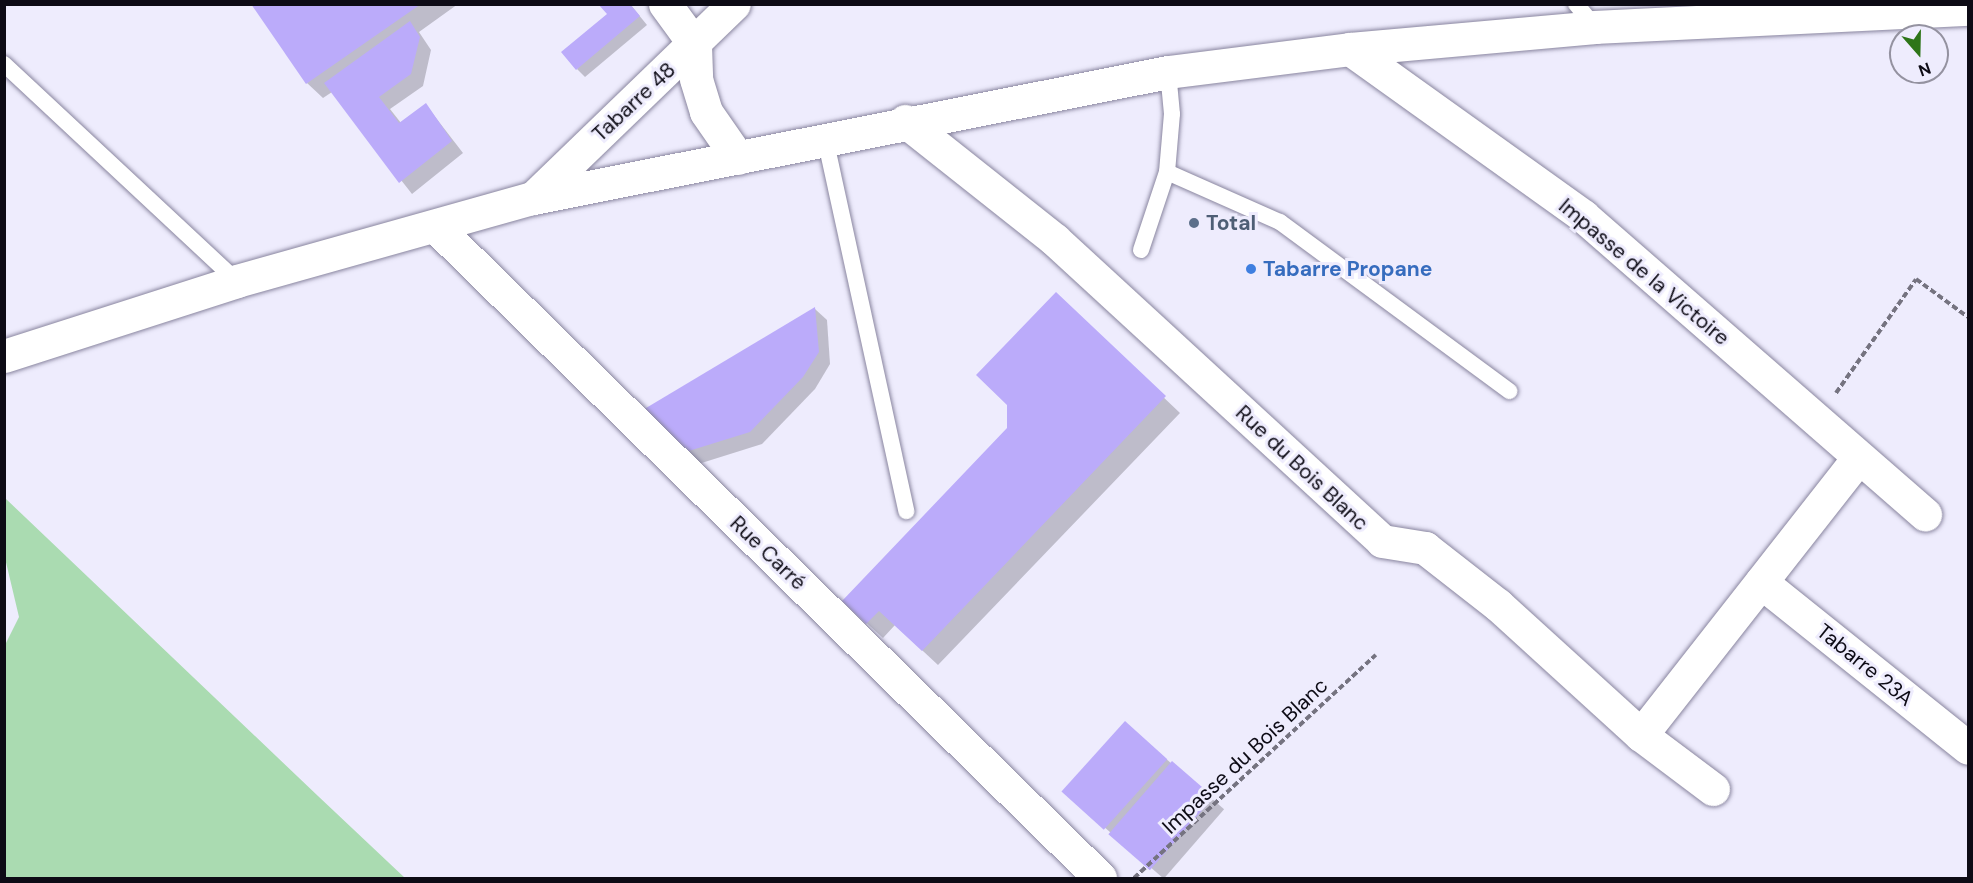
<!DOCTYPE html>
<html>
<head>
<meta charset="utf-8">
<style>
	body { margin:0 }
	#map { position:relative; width:1973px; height:883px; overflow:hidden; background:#eeecfd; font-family:"DM Sans",sans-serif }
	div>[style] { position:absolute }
	.green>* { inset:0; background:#aadbb1 }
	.shadow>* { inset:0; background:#0003; transform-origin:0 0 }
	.building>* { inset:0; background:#bbabfa; transform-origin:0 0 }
	.path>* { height:4px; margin-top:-2px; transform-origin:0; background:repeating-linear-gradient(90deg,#757380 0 6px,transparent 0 9px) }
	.roads { filter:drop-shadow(0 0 2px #89859f) drop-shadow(0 0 2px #89859f) }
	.service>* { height:16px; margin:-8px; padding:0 8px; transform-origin:8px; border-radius:8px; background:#fff }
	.minor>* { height:33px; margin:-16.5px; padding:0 16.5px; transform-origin:16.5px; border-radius:16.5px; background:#fff }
	.tertiary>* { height:33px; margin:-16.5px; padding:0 16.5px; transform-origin:16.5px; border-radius:16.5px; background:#fff }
	.secondary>* { height:33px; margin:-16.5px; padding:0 16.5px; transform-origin:16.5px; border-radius:16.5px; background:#fff }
	.dots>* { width:16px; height:16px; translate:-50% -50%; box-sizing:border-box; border:3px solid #eeecfd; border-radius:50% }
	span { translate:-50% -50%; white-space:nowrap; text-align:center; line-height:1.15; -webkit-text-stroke:6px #eeecfd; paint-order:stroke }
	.street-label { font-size:21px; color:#0d0b15 }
	.service-label { font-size:21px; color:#4e5e75; font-weight:700 }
	.left { translate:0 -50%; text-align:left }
	.shop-label { font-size:21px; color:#366cbe; font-weight:700 }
	.frame { position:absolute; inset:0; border:6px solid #0d0b15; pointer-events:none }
	.north { position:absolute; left:1889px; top:24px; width:60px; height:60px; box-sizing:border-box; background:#eeecfd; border:2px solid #9492a0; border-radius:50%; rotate:160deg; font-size:16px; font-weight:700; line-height:24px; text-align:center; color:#0d0b15 }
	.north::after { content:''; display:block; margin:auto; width:21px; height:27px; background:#2e7519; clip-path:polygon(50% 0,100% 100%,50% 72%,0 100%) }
</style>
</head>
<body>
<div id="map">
	<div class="green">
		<i style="clip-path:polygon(5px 498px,318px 796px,405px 878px,5px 878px,5px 645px,19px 617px,5px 558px)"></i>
	</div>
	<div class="shadow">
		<i style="clip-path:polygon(253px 4px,458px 4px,419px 32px,431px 50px,423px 86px,390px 109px,401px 123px,426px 105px,463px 153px,412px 194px,332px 92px,323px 98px,307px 83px)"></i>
		<i style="clip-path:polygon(630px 4px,647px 25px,585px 77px,577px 69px,609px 15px)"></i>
		<i style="clip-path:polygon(1056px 295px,1180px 413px,938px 665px,895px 625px,883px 638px,859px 616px,1009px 429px)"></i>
		<i style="clip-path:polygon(815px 309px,827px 320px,830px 364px,815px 389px,762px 444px,692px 466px,639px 414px)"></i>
		<i style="left:1126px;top:724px;width:130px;height:92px;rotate:41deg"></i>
	</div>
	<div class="building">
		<i style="clip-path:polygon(251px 4px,421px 4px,306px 84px)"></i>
		<i style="clip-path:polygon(598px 4px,630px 4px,640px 16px,576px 70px,561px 52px,607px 14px)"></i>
		<i style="clip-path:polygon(410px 21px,420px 37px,411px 74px,379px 97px,399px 123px,426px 103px,452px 141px,399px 183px,324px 83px)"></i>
		<i style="clip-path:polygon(1056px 292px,1166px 396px,922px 651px,879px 611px,866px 624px,842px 601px,1007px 428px,1007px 405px,976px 375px)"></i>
		<i style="clip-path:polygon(815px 307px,819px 352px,803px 377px,750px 432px,679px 454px,636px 414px)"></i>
		<i style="left:1125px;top:721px;width:57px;height:95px;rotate:42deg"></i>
		<i style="left:1172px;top:761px;width:55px;height:97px;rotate:41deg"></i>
	</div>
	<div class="path">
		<i style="left:1836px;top:393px;width:139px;rotate:-54.9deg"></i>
		<i style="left:1916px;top:279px;width:64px;rotate:36.2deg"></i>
		<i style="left:1134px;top:878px;width:329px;rotate:-42.7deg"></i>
	</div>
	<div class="roads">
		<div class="service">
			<i style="left:1576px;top:4px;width:30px;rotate:50deg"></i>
			<i style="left:4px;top:64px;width:318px;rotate:43deg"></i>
			<i style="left:825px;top:138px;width:382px;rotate:77.7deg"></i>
			<i style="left:1167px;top:172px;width:124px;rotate:23.9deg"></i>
			<i style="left:1280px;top:222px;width:285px;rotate:36.4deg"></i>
			<i style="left:1141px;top:250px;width:82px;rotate:-71.6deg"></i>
			<i style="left:1167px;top:172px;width:58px;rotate:-85.1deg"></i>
			<i style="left:1172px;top:114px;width:42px;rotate:-95.4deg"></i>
		</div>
		<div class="minor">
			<i style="left:665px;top:4px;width:51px;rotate:53.8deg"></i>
			<i style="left:1350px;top:49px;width:287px;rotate:35.6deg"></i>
			<i style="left:1583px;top:216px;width:454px;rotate:41.1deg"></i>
			<i style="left:905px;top:121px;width:191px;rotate:38.4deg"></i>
			<i style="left:1055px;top:240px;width:444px;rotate:42.6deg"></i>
			<i style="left:1382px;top:541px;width:44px;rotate:9.2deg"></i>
			<i style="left:1425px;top:548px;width:93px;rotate:38deg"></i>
			<i style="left:1498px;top:605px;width:193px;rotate:42.3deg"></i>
			<i style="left:1641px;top:735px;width:90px;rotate:36.9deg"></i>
			<i style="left:436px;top:227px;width:930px;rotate:44.43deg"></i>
			<i style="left:1761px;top:582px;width:265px;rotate:38.7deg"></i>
			<i style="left:1641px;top:735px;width:352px;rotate:-51.9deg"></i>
		</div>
		<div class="tertiary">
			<i style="left:695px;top:45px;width:34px;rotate:88deg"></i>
			<i style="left:696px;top:79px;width:34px;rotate:73deg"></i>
			<i style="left:706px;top:112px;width:56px;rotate:55.2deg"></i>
			<i style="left:533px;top:198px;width:279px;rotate:-44deg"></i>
		</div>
		<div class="secondary">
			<i style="left:4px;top:356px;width:245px;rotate:-17.8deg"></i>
			<i style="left:237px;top:281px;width:307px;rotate:-15.7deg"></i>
			<i style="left:533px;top:198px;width:647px;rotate:-11.22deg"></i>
			<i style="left:1168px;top:72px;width:183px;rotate:-7.2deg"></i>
			<i style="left:1350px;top:49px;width:246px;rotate:-5.1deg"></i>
			<i style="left:1595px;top:27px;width:373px;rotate:-2.8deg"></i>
		</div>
	</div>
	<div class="dots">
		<i style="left:1194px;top:223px;background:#5c6f8a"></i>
		<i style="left:1251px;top:269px;background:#3f7fe0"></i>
	</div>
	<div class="street-label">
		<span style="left:634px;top:102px;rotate:-43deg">Tabarre 48</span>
		<span style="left:1644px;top:272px;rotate:40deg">Impasse de la Victoire</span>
		<span style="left:1302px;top:468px;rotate:43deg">Rue du Bois Blanc</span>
		<span style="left:768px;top:553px;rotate:44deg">Rue Carré</span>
		<span style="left:1865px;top:665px;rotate:39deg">Tabarre 23A</span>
		<span style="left:1245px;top:756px;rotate:-43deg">Impasse du Bois Blanc</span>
	</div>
	<div class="service-label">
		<span class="left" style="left:1206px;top:223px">Total</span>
	</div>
	<div class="shop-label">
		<span class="left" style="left:1263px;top:269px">Tabarre Propane</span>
	</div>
	<div class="frame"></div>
	<div class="north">N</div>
</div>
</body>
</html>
